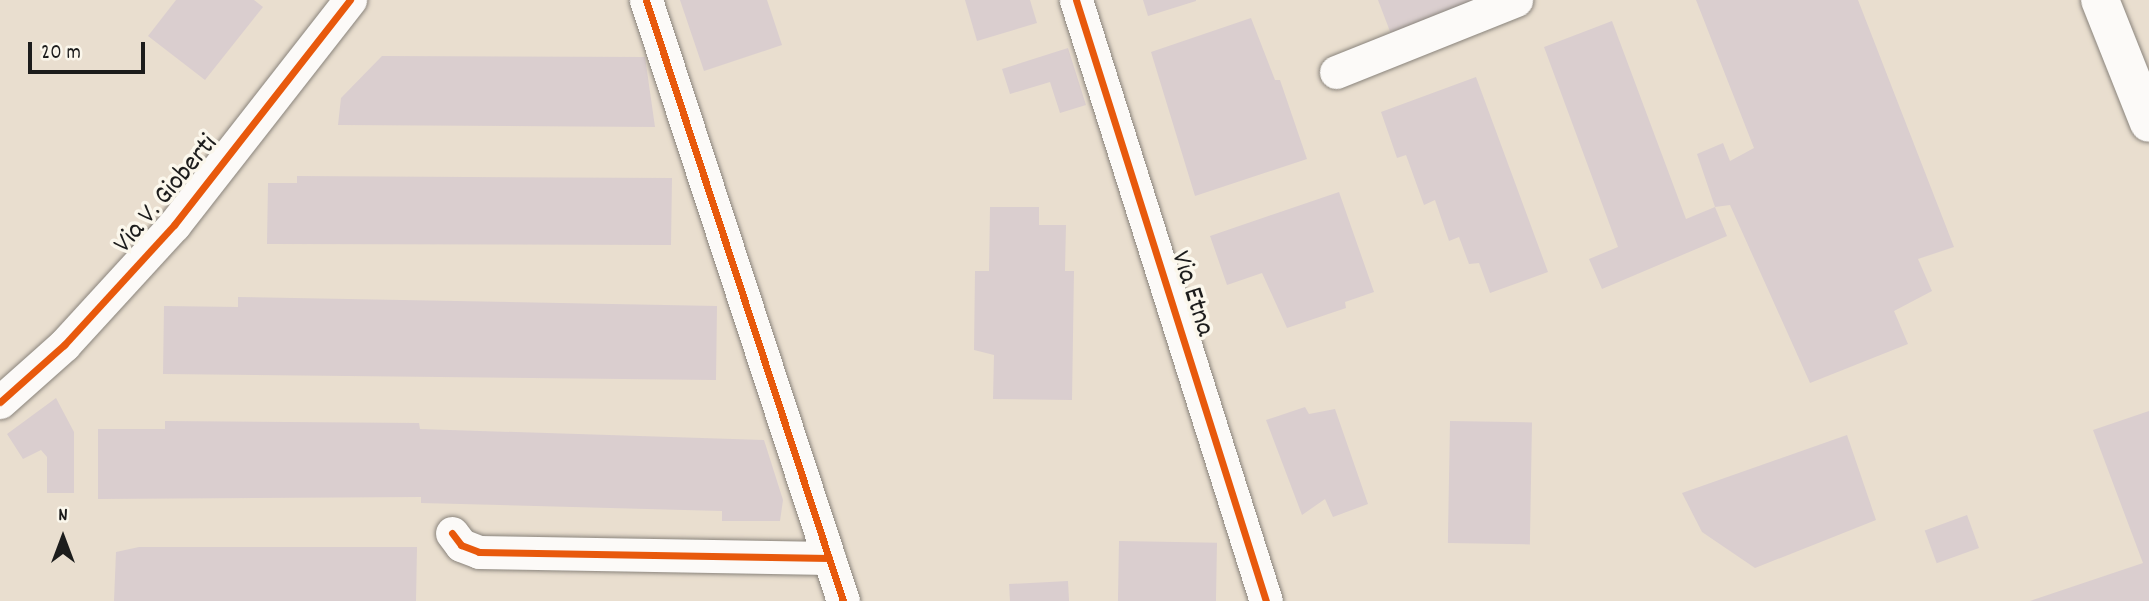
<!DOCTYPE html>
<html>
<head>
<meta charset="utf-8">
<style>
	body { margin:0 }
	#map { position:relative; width:2149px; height:601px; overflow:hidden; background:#e9decf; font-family:Dekko,sans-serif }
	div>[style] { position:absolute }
	.building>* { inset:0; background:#dacecf; transform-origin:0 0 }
	.roads { filter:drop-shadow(0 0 2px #89837b) drop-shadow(0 0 2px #89837b) }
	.street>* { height:33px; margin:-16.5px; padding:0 16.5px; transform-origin:16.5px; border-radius:16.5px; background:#fcfaf8 }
	.primary>* { height:38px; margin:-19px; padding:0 19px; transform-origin:19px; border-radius:19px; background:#fcfaf8 }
	.cycleway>* { height:7px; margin:-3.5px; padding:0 3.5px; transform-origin:3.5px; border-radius:3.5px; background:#e8590c }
	span { translate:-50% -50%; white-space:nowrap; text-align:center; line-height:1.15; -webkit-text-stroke:7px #fbf7ec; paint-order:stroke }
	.street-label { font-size:28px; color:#1c1c1c }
	.north { position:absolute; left:28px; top:503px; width:70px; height:70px; -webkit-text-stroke:5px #fbf7ec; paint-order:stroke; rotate:0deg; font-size:19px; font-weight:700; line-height:28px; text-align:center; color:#1c1c1c }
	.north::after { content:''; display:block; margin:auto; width:24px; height:32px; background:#1c1c1c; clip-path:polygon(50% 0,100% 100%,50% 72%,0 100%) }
	.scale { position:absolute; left:28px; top:42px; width:117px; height:32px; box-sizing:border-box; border:4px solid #1c1c1c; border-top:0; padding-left:9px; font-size:21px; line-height:24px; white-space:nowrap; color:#1c1c1c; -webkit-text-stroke:5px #fbf7ec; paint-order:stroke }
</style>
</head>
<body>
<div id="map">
	<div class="building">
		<i style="clip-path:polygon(176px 0,254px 0,263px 7px,205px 80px,148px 36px)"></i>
		<i style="clip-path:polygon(680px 0,767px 0,782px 45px,704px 71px)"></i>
		<i style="clip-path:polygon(965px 0,1030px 0,1037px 23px,977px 41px)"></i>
		<i style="clip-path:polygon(1143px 0,1196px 0,1196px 1px,1148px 16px)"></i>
		<i style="clip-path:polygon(1378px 0,1481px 0,1391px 34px)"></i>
		<i style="clip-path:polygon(1696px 0,1858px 0,1954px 247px,1918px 259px,1932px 291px,1894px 311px,1908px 344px,1810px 383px,1730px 205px,1715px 207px,1697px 154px,1723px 143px,1730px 161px,1754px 148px)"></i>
		<i style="clip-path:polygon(1251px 18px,1275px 80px,1280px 80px,1307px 159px,1195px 196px,1151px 52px)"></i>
		<i style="clip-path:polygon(1612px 21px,1686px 219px,1715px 207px,1727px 236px,1602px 289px,1589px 259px,1618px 247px,1544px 47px)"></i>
		<i style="clip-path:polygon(1068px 48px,1086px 105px,1060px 113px,1050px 82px,1010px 94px,1002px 69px)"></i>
		<i style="clip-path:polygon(382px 56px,645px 57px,655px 127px,338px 125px,341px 98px)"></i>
		<i style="clip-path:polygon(1476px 77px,1548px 272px,1490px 293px,1479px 263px,1469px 264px,1459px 237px,1449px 241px,1435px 200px,1424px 205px,1406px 155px,1397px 158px,1381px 112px)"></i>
		<i style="clip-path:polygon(297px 176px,672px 178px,671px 245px,267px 244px,268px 183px,297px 183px)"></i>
		<i style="clip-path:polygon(1339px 192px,1374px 292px,1345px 302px,1346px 308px,1287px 328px,1262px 273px,1227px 285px,1210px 236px)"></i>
		<i style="clip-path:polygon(990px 207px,1039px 207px,1039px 225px,1066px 225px,1065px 271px,1074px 271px,1072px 400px,993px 399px,994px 355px,974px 350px,975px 271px,989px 271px)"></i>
		<i style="clip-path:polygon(238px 297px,717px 306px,716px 380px,163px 374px,164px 306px,238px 307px)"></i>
		<i style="clip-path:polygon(56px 398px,74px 432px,74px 493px,47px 493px,47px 457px,41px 450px,23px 459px,7px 434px)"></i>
		<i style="clip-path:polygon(1305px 407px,1309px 414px,1335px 409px,1368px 504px,1333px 517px,1325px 499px,1302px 515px,1266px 420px)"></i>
		<i style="clip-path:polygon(2149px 411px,2149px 601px,2030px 601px,2143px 563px,2093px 430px)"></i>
		<i style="clip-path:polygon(165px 421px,419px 423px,420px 429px,764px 440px,783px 500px,780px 521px,722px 521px,722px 511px,421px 503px,421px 497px,98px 499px,98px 429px,165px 429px)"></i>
		<i style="left:1450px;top:421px;width:82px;height:122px;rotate:1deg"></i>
		<i style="clip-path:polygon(1847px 435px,1876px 520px,1755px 568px,1702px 532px,1682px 493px)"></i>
		<i style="left:1967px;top:515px;width:35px;height:45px;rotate:70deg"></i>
		<i style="left:1119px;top:541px;width:98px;height:60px;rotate:1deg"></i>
		<i style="clip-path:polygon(139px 547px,417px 547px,416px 601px,114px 601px,116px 552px)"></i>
		<i style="left:1068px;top:581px;width:20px;height:59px;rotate:87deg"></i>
	</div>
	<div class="roads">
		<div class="street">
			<i style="left:646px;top:0;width:632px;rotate:71.85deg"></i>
			<i style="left:1076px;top:0;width:630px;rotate:72.46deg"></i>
			<i style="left:1336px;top:72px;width:194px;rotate:-21.8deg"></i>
			<i style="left:0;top:402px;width:86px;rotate:-41.7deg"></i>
			<i style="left:64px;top:345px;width:163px;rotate:-47.5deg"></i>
			<i style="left:174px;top:225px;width:286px;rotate:-52deg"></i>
			<i style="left:452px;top:533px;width:15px;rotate:53deg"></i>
			<i style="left:461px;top:545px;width:19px;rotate:21deg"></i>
			<i style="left:479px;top:552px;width:350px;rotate:1deg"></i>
		</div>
		<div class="primary">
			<i style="left:2100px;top:0;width:132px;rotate:68.3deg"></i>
		</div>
	</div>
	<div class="cycleway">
		<i style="left:646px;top:0;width:632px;rotate:71.85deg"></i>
		<i style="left:1076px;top:0;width:630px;rotate:72.46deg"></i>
		<i style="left:0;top:402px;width:86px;rotate:-41.7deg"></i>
		<i style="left:64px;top:345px;width:163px;rotate:-47.5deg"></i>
		<i style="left:174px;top:225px;width:286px;rotate:-52deg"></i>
		<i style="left:452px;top:533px;width:15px;rotate:53deg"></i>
		<i style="left:461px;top:545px;width:19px;rotate:21deg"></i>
		<i style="left:479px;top:552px;width:350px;rotate:1deg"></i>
	</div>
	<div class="street-label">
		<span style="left:167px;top:195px;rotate:-50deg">Via V. Gioberti</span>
		<span style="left:1191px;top:294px;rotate:72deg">Via Etna</span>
	</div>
	<div class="north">N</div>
	<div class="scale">20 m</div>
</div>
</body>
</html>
